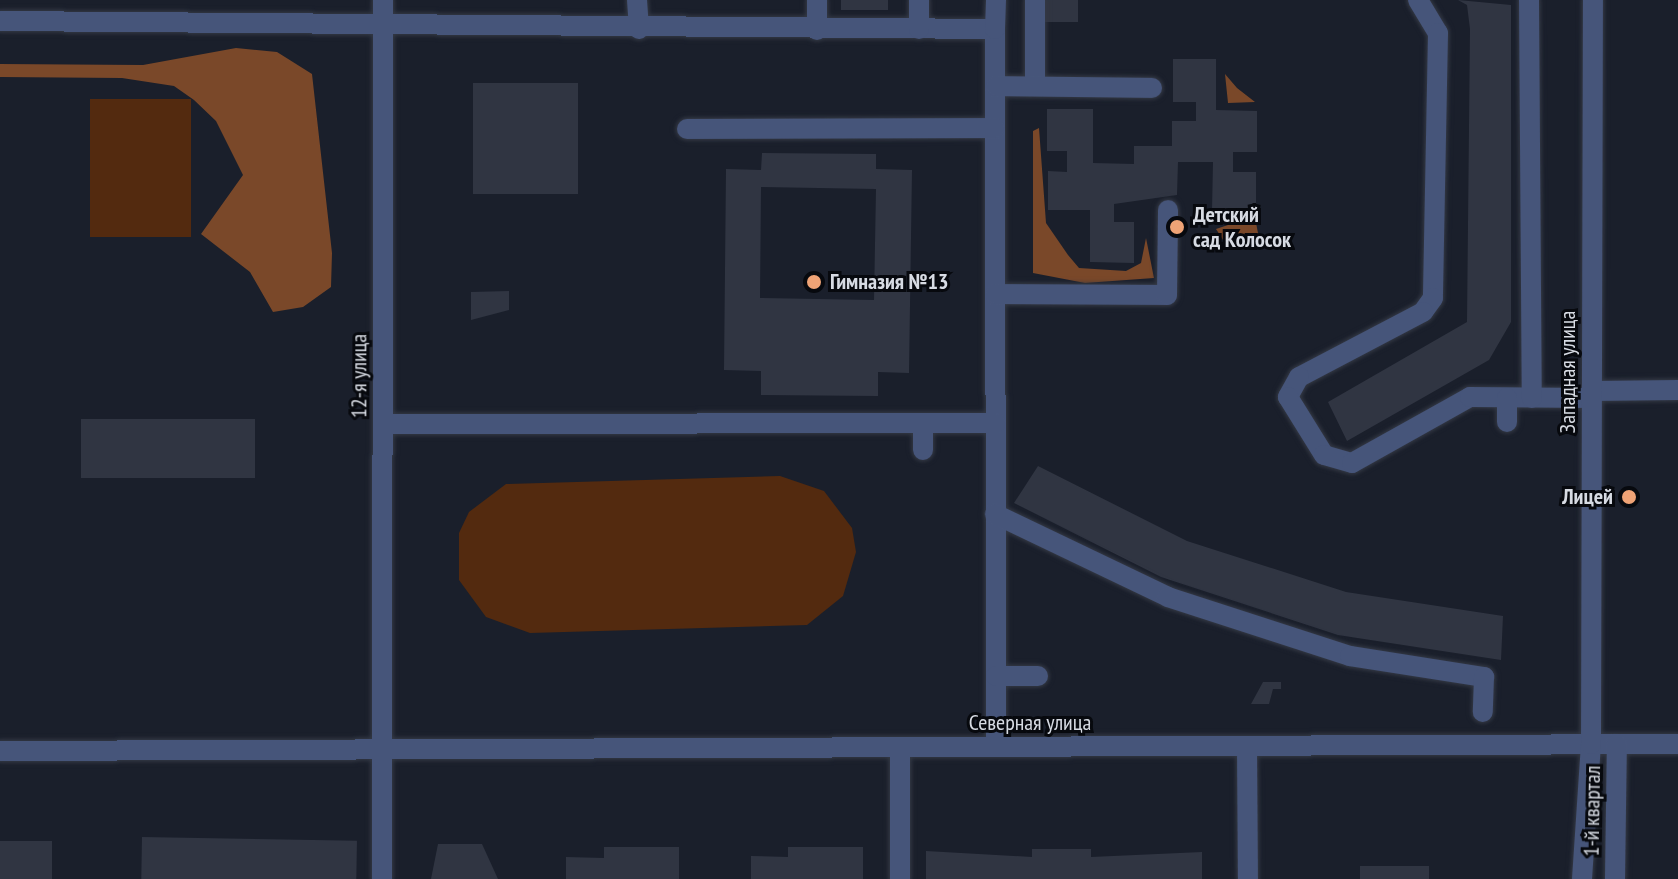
<!DOCTYPE html>
<html>
<head>
<meta charset="utf-8">
<style>
	body { margin:0 }
	#map { position:relative; width:1678px; height:879px; overflow:hidden; background:#1a1f2b; font-family:"PT Sans Narrow",sans-serif }
	div>[style] { position:absolute }
	.green>* { inset:0; background:#532a0f; transform-origin:0 0 }
	.forest>* { inset:0; background:#7a4829 }
	.building>* { inset:0; background:#303542; transform-origin:0 0 }
	.roads { filter:drop-shadow(0 0 2px #343945) drop-shadow(0 0 2px #343945) }
	.minor>* { height:20px; margin:-10px; padding:0 10px; transform-origin:10px; border-radius:10px; background:#46557a }
	.dots>* { width:22px; height:22px; translate:-50% -50%; box-sizing:border-box; border:4px solid #07090e; border-radius:50% }
	span { translate:-50% -50%; white-space:nowrap; text-align:center; line-height:1.15; -webkit-text-stroke:6px #07090e; paint-order:stroke }
	.poi-label { font-size:22px; color:#d7dbe3; font-weight:700 }
	.left { translate:0 -50%; text-align:left }
	.right { translate:-100% -50%; text-align:right }
	.street-label { font-size:22px; color:#d7dbe3 }
</style>
</head>
<body>
<div id="map">
	<div class="green">
		<i style="left:191px;top:99px;width:138px;height:101px;rotate:90deg"></i>
		<i style="clip-path:polygon(780px 476px,824px 491px,852px 528px,856px 552px,843px 596px,807px 625px,530px 633px,486px 617px,459px 580px,459px 533px,469px 512px,506px 484px)"></i>
	</div>
	<div class="forest">
		<i style="clip-path:polygon(236px 48px,277px 52px,312px 74px,332px 253px,331px 287px,303px 307px,273px 312px,250px 272px,201px 234px,243px 175px,216px 121px,194px 100px,174px 86px,122px 78px,0 77px,0 64px,143px 65px)"></i>
		<i style="clip-path:polygon(1225px 74px,1237px 88px,1255px 102px,1228px 103px)"></i>
		<i style="clip-path:polygon(1039px 128px,1046px 223px,1068px 255px,1079px 268px,1126px 271px,1141px 263px,1146px 238px,1154px 278px,1085px 283px,1033px 273px,1033px 131px)"></i>
		<i style="clip-path:polygon(1240px 221px,1256px 223px,1258px 233px,1225px 243px,1216px 229px)"></i>
	</div>
	<div class="building">
		<i style="left:841px;top:0;width:47px;height:10px"></i>
		<i style="left:1044px;top:0;width:34px;height:22px"></i>
		<i style="clip-path:polygon(1458px 0,1511px 5px,1511px 322px,1489px 360px,1347px 441px,1328px 402px,1467px 322px,1470px 29px,1467px 5px)"></i>
		<i style="clip-path:polygon(1173px 59px,1216px 59px,1216px 110px,1257px 111px,1257px 152px,1233px 152px,1233px 172px,1256px 172px,1256px 210px,1212px 210px,1213px 162px,1178px 162px,1177px 195px,1114px 204px,1114px 222px,1134px 222px,1134px 263px,1090px 262px,1090px 210px,1048px 210px,1048px 171px,1067px 172px,1067px 151px,1047px 151px,1047px 109px,1093px 109px,1093px 163px,1134px 164px,1134px 146px,1172px 146px,1172px 121px,1196px 121px,1196px 102px,1173px 102px)"></i>
		<i style="left:473px;top:83px;width:105px;height:111px"></i>
		<i style="clip-path:polygon(evenodd,762px 153px,876px 154px,876px 169px,912px 170px,909px 373px,878px 372px,878px 396px,761px 395px,761px 371px,724px 370px,726px 169px,761px 170px,762px 153px,761px 187px,876px 189px,874px 300px,760px 298px,761px 187px)"></i>
		<i style="clip-path:polygon(509px 291px,509px 310px,471px 320px,471px 292px)"></i>
		<i style="left:81px;top:419px;width:174px;height:59px"></i>
		<i style="clip-path:polygon(1038px 466px,1187px 541px,1346px 592px,1503px 616px,1501px 660px,1338px 635px,1161px 577px,1014px 503px)"></i>
		<i style="clip-path:polygon(1263px 682px,1281px 682px,1281px 689px,1273px 689px,1269px 704px,1251px 704px)"></i>
		<i style="left:142px;top:837px;width:215px;height:42px;rotate:1deg"></i>
		<i style="left:0;top:841px;width:52px;height:38px"></i>
		<i style="clip-path:polygon(438px 844px,482px 844px,498px 879px,431px 879px)"></i>
		<i style="clip-path:polygon(604px 847px,679px 847px,679px 879px,566px 879px,566px 857px,604px 858px)"></i>
		<i style="clip-path:polygon(788px 847px,863px 847px,863px 879px,751px 879px,751px 856px,788px 857px)"></i>
		<i style="clip-path:polygon(1032px 849px,1091px 849px,1091px 857px,1202px 852px,1202px 879px,926px 879px,926px 851px,1032px 857px)"></i>
		<i style="left:1360px;top:866px;width:69px;height:13px"></i>
	</div>
	<div class="roads">
		<div class="minor">
			<i style="left:637px;top:0;width:29px;rotate:86deg"></i>
			<i style="left:817px;top:0;width:30px;rotate:90deg"></i>
			<i style="left:1035px;top:0;width:86px;rotate:90deg"></i>
			<i style="left:1418px;top:0;width:39px;rotate:59deg"></i>
			<i style="left:1438px;top:33px;width:265px;rotate:91.1deg"></i>
			<i style="left:1433px;top:298px;width:17px;rotate:126deg"></i>
			<i style="left:1423px;top:312px;width:140px;rotate:152.3deg"></i>
			<i style="left:1299px;top:377px;width:23px;rotate:119deg"></i>
			<i style="left:1288px;top:397px;width:68px;rotate:58.2deg"></i>
			<i style="left:1324px;top:455px;width:29px;rotate:16deg"></i>
			<i style="left:1352px;top:463px;width:135px;rotate:-29.2deg"></i>
			<i style="left:1470px;top:397px;width:122px;rotate:0.5deg"></i>
			<i style="left:1529px;top:0;width:398px;rotate:89.6deg"></i>
			<i style="left:0;top:21px;width:995px;rotate:0.46deg"></i>
			<i style="left:995px;top:29px;width:718px;rotate:89.92deg"></i>
			<i style="left:919px;top:29px;width:29px;rotate:-90deg"></i>
			<i style="left:995px;top:29px;width:29px;rotate:-88deg"></i>
			<i style="left:996px;top:86px;width:156px;rotate:0.7deg"></i>
			<i style="left:687px;top:129px;width:308px;rotate:-0.2deg"></i>
			<i style="left:995px;top:294px;width:172px;rotate:0.3deg"></i>
			<i style="left:1167px;top:295px;width:85px;rotate:-89.3deg"></i>
			<i style="left:1592px;top:391px;width:86px;rotate:-0.7deg"></i>
			<i style="left:1507px;top:398px;width:24px;rotate:90deg"></i>
			<i style="left:923px;top:423px;width:27px;rotate:90deg"></i>
			<i style="left:383px;top:424px;width:613px;rotate:-0.09deg"></i>
			<i style="left:995px;top:514px;width:192px;rotate:25.6deg"></i>
			<i style="left:1168px;top:597px;width:191px;rotate:18deg"></i>
			<i style="left:1350px;top:656px;width:136px;rotate:8.9deg"></i>
			<i style="left:1484px;top:677px;width:35px;rotate:92deg"></i>
			<i style="left:996px;top:676px;width:42px"></i>
			<i style="left:1247px;top:746px;width:133px;rotate:89.6deg"></i>
			<i style="left:0;top:751px;width:1678px;rotate:-0.24deg"></i>
			<i style="left:382px;top:879px;width:879px;rotate:-89.93deg"></i>
			<i style="left:900px;top:879px;width:131px;rotate:-90deg"></i>
			<i style="left:1582px;top:879px;width:135px;rotate:-86.2deg"></i>
			<i style="left:1591px;top:744px;width:744px;rotate:-89.85deg"></i>
			<i style="left:1615px;top:879px;width:135px;rotate:-89.2deg"></i>
		</div>
	</div>
	<div class="dots">
		<i style="left:1177px;top:227px;background:#efa376"></i>
		<i style="left:814px;top:282px;background:#efa376"></i>
		<i style="left:1629px;top:497px;background:#efa376"></i>
	</div>
	<div class="poi-label">
		<span class="left" style="left:1193px;top:227px">Детский<br>сад Колосок</span>
		<span class="left" style="left:830px;top:282px">Гимназия №13</span>
		<span class="right" style="left:1613px;top:497px">Лицей</span>
	</div>
	<div class="street-label">
		<span style="left:1568px;top:372px;rotate:-90deg">Западная улица</span>
		<span style="left:359px;top:376px;rotate:-90deg">12-я улица</span>
		<span style="left:1030px;top:723px">Северная улица</span>
		<span style="left:1592px;top:811px;rotate:-89deg">1-й квартал</span>
	</div>
</div>
</body>
</html>
